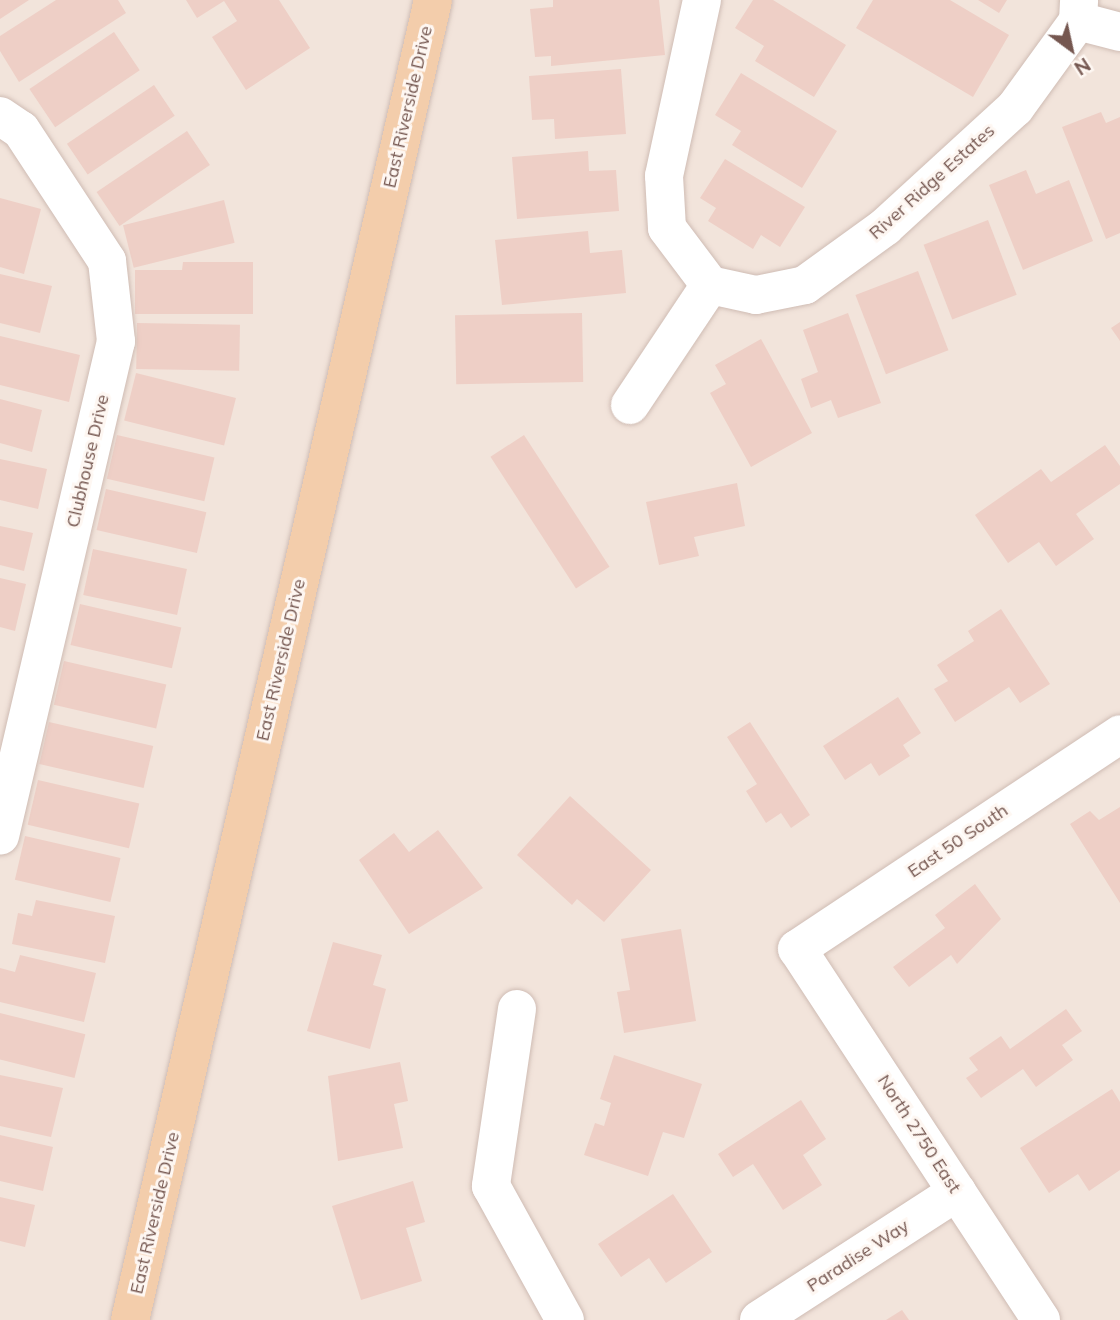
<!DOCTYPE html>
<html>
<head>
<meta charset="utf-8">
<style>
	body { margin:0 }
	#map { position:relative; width:1120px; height:1320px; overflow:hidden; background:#fbf3ec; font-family:Mulish,sans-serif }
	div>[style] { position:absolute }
	.residential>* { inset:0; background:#f2e4db; transform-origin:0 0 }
	.building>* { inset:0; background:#eecfc6; transform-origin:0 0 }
	.roads { filter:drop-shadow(0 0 2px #cfbcb4) drop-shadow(0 0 2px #cfbcb4) }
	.minor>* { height:38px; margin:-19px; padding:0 19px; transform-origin:19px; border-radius:19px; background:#fff }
	.primary>* { height:38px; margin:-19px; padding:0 19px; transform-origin:19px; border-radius:19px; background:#f3cdab }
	span { translate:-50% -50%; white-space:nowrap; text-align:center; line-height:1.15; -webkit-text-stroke:6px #fef7f2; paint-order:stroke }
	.street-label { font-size:18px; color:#755750 }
	.north { position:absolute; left:1036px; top:14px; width:70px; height:70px; -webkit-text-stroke:5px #fef7f2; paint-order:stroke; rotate:147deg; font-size:19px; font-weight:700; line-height:28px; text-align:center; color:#755750 }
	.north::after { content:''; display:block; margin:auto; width:24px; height:32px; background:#755750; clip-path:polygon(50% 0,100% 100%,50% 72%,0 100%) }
</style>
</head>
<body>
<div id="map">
	<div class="residential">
		<i style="left:0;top:0;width:1120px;height:1320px"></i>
	</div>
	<div class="building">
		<i style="clip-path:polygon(0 0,29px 0,0 19px)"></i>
		<i style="clip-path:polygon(56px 0,118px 0,126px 13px,19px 82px,0 51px,0 36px)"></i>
		<i style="clip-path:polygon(186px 0,279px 0,310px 48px,246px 90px,212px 37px,237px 21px,224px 1px,197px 18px)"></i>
		<i style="clip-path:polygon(553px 0,659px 0,665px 55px,551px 66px,551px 56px,535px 57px,530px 9px,553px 7px)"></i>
		<i style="clip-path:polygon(753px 0,773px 0,846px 45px,814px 97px,755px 61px,764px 46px,735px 28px)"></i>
		<i style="clip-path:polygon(873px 0,950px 0,1009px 35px,973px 97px,856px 28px)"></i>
		<i style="clip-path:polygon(978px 0,1007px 0,999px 13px)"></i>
		<i style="left:114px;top:32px;width:46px;height:102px;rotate:56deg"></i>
		<i style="clip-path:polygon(621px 69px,626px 134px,555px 139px,554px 119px,532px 120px,529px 76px)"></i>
		<i style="clip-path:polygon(741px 73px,837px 131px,802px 188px,732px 145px,741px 131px,715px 115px)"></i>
		<i style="left:154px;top:85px;width:37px;height:105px;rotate:56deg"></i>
		<i style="clip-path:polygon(1101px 112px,1106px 123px,1120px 117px,1120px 233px,1106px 239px,1062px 127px)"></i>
		<i style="left:187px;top:131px;width:41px;height:109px;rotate:56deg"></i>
		<i style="clip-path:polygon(588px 151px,589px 171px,616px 170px,619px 211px,517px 219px,512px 157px)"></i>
		<i style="clip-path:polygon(725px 159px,805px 207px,780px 247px,761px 235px,753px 249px,708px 221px,716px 208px,700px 198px)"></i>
		<i style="clip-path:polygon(1026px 170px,1036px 194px,1069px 180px,1093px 241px,1023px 270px,989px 185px)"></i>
		<i style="clip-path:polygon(0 198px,41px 209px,24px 274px,0 267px)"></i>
		<i style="left:224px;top:200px;width:44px;height:104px;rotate:76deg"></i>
		<i style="left:988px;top:220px;width:80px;height:69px;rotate:69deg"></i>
		<i style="clip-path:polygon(588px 231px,590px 253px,622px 250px,626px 293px,502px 305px,495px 240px)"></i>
		<i style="clip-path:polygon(183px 262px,253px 262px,253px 314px,135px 314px,135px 270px,182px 270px)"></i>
		<i style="left:918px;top:271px;width:85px;height:67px;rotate:69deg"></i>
		<i style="clip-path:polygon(0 274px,52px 286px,40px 333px,0 323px)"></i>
		<i style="left:582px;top:313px;width:69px;height:127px;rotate:89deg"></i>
		<i style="clip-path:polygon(848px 313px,881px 403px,838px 418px,831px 400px,811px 408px,801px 379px,818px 372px,803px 330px)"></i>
		<i style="clip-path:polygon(1120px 322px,1120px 341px,1111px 328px)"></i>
		<i style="left:137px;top:323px;width:103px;height:46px;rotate:1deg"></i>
		<i style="clip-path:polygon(0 336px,80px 355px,69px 402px,0 385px)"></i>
		<i style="clip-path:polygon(761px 339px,812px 433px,751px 467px,710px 393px,726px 384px,715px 365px)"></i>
		<i style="left:136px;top:373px;width:103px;height:49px;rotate:14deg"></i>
		<i style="clip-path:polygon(0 399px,42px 410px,32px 452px,0 443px)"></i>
		<i style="left:117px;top:435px;width:100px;height:45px;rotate:13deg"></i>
		<i style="left:524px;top:435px;width:157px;height:40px;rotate:57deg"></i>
		<i style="clip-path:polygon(1105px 445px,1120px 466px,1120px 484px,1076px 514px,1094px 539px,1056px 566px,1039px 542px,1008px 563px,975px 515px,1041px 469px,1051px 482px)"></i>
		<i style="clip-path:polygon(0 459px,47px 469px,38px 509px,0 500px)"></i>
		<i style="clip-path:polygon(737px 483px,745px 526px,694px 537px,699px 556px,659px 565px,646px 502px)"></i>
		<i style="left:106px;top:489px;width:103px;height:42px;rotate:13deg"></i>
		<i style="clip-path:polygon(0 526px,33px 533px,24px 571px,0 565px)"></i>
		<i style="left:93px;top:549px;width:96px;height:47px;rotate:12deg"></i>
		<i style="clip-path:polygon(0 578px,26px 584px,15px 631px,0 627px)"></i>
		<i style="left:80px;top:604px;width:104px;height:42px;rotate:13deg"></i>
		<i style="clip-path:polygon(1001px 609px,1050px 684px,1020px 703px,1009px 687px,955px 722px,934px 689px,948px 681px,937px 665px,974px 641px,968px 631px)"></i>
		<i style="left:64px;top:661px;width:105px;height:45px;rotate:13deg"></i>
		<i style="clip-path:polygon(898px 697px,921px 733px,903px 745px,910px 756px,879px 776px,871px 763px,845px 780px,823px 746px)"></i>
		<i style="left:49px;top:722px;width:107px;height:43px;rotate:13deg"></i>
		<i style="clip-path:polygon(750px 722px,810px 815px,791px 828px,781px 813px,766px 823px,746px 791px,757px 784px,727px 737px)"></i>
		<i style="left:38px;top:780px;width:104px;height:46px;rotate:13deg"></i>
		<i style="clip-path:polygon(570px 796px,651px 870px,604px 922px,577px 899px,572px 905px,517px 855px)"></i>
		<i style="clip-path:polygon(1120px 807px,1120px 903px,1070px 824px,1090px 811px,1099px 820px)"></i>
		<i style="clip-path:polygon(438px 830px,483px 888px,409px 934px,359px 860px,394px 833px,409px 852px)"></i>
		<i style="left:25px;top:836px;width:98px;height:45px;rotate:13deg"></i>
		<i style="clip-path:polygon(975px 884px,1001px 919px,957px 964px,951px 955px,909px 987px,893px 967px,945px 928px,935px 915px)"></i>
		<i style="clip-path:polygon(36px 900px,115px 916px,105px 963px,12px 944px,18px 913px,32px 916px)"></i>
		<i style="clip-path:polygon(681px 929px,696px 1021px,624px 1033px,617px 992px,630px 990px,621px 939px)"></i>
		<i style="clip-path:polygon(333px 942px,382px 955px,373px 985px,386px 989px,370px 1049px,307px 1031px)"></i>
		<i style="clip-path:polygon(20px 955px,96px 973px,84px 1022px,0 1002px,0 968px,15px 972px)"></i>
		<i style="clip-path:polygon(1066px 1009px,1082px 1031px,1062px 1045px,1073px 1060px,1036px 1087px,1023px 1069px,981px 1098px,966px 1078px,978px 1070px,969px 1058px,1001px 1036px,1010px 1049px)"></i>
		<i style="left:0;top:1013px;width:88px;height:45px;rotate:14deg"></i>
		<i style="clip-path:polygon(614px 1055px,702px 1084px,684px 1138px,663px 1132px,648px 1176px,584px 1155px,595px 1123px,604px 1126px,611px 1103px,600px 1099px)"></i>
		<i style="clip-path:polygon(400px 1062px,408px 1101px,394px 1104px,403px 1148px,338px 1161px,328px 1076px)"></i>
		<i style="clip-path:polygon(0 1075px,63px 1088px,51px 1137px,0 1126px)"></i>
		<i style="clip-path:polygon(1112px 1089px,1120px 1102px,1120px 1170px,1089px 1191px,1078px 1174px,1049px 1193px,1020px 1148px)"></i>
		<i style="clip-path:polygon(801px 1100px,826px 1139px,803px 1155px,822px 1185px,783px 1210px,753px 1164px,733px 1177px,718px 1154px)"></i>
		<i style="clip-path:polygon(0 1135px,53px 1147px,43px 1191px,0 1181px)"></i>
		<i style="clip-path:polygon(413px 1181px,425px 1222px,406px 1228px,422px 1281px,361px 1300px,332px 1206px)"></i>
		<i style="clip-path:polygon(673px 1194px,712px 1252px,666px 1283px,649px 1258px,621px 1277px,598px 1244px)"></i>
		<i style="clip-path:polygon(0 1197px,35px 1205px,25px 1247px,0 1241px)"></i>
		<i style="clip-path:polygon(902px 1310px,909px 1320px,886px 1320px)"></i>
	</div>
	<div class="roads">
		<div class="minor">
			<i style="left:702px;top:0;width:180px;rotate:102.2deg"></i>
			<i style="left:664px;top:176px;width:52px;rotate:86.7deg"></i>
			<i style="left:667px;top:228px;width:71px;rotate:53deg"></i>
			<i style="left:710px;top:285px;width:47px;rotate:12.3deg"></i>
			<i style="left:756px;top:295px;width:50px;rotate:-11.5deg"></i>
			<i style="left:805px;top:285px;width:99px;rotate:-35.9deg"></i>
			<i style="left:885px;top:227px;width:176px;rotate:-42.5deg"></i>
			<i style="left:1015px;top:108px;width:107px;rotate:-54.1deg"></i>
			<i style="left:1078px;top:21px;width:21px;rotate:-87deg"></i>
			<i style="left:1078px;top:21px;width:43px;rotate:14.7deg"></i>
			<i style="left:0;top:116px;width:25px;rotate:34deg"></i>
			<i style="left:21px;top:130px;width:157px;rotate:56.7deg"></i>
			<i style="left:107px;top:261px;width:81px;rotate:83.6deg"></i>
			<i style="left:116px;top:341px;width:508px;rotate:103.19deg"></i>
			<i style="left:630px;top:405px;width:144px;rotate:-56.3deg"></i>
			<i style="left:517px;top:1009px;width:179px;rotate:98.4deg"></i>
			<i style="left:491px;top:1186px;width:153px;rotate:61.1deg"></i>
			<i style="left:759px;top:1320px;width:236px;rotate:-32.9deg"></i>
			<i style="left:1041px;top:1320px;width:444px;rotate:-123.3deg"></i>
			<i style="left:797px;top:949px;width:388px;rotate:-33.6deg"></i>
		</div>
		<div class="primary">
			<i style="left:130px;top:1320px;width:1354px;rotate:-77.07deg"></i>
		</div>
	</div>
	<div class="street-label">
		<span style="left:408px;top:107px;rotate:-77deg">East Riverside Drive</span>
		<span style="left:932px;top:182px;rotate:-42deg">River Ridge Estates</span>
		<span style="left:88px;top:461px;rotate:-77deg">Clubhouse Drive</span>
		<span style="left:281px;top:660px;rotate:-77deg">East Riverside Drive</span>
		<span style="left:958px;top:841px;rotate:-34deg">East 50 South</span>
		<span style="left:919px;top:1134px;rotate:57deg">North 2750 East</span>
		<span style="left:155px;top:1213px;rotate:-77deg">East Riverside Drive</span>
		<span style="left:858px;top:1256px;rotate:-33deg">Paradise Way</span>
	</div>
	<div class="north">N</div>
</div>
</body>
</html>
